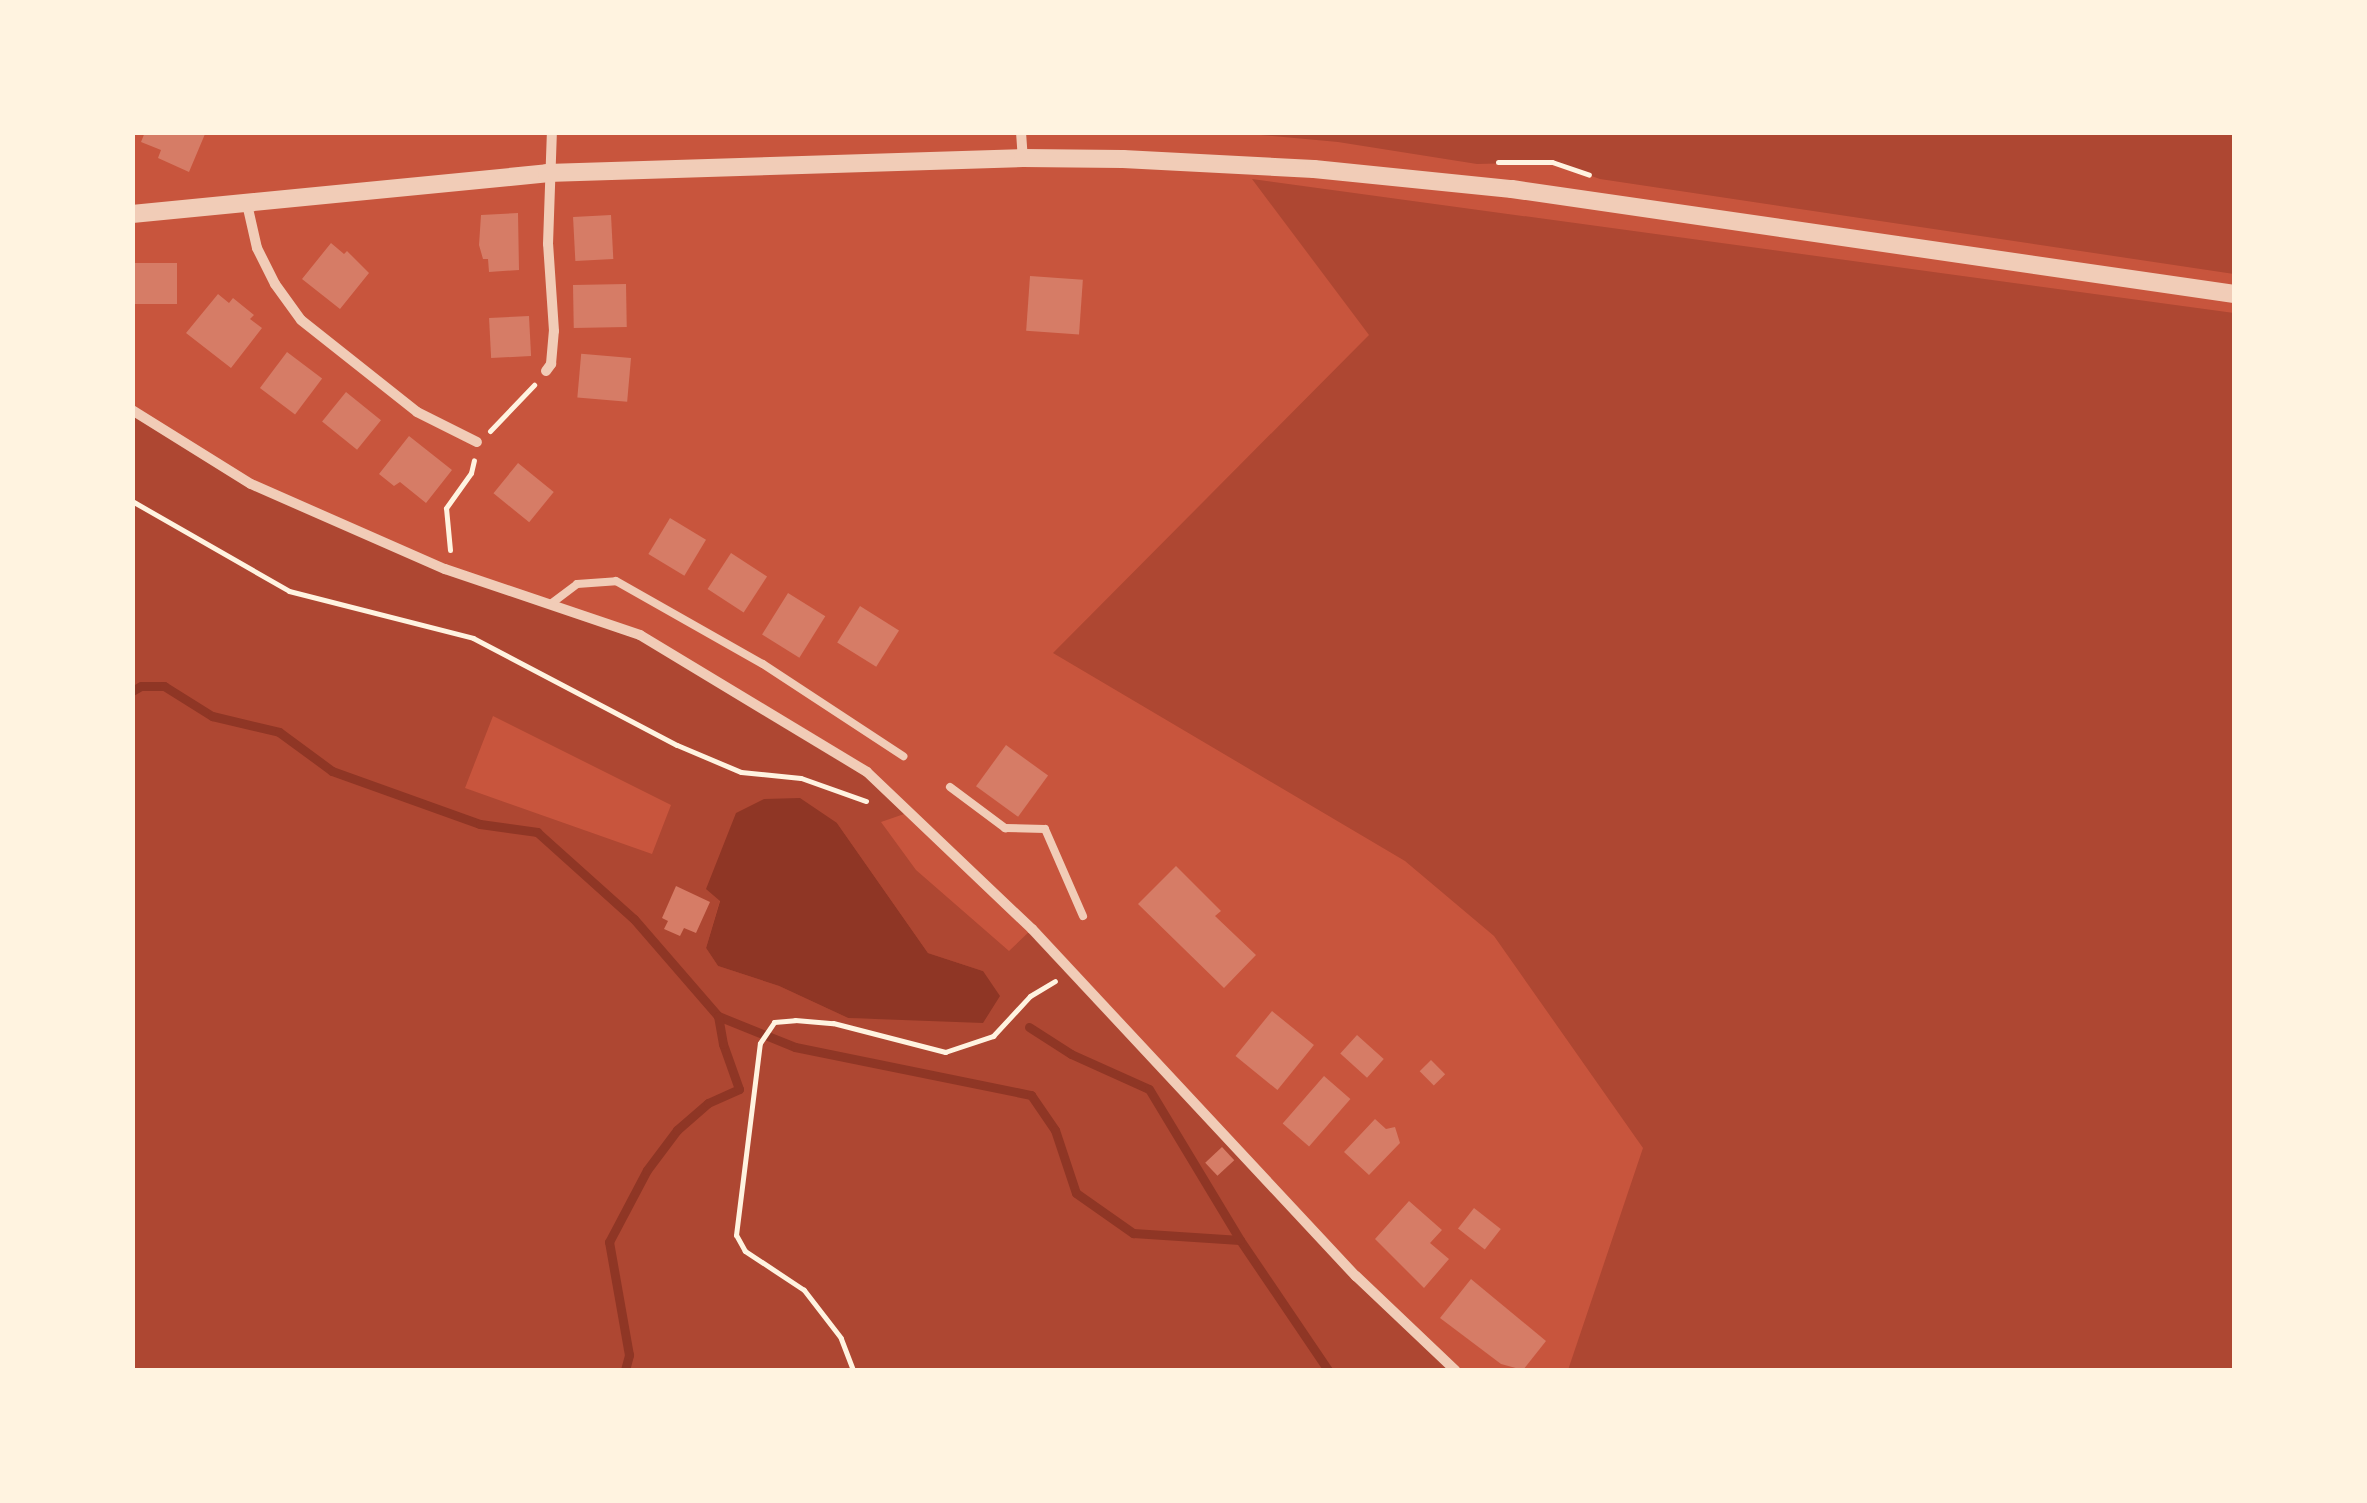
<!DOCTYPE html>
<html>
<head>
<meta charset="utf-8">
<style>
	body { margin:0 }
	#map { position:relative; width:2367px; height:1503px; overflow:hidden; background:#c8553d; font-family:Quicksand,sans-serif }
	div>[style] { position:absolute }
	.green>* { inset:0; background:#ae4732 }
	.water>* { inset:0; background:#8f3625 }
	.stream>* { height:9px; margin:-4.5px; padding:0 4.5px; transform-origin:4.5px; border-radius:4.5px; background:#8f3625 }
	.building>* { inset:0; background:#d67c66; transform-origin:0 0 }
	.path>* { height:5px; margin:-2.5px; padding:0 2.5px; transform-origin:2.5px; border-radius:2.5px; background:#fff3e0 }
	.service>* { height:8px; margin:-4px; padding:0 4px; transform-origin:4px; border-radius:4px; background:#f1ccb7 }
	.minor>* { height:10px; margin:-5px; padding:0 5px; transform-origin:5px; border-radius:5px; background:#f1ccb7 }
	.tertiary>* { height:18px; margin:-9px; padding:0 9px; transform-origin:9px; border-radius:9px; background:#f1ccb7 }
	span { translate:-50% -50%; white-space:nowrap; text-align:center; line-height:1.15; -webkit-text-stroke:9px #fff3e0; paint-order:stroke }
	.frame { position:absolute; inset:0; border:135px solid #fff3e0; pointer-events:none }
</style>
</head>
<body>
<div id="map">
	<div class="green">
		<i style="clip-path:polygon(1239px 133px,2234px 133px,2234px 274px,1600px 179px,1552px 162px,1477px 164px,1338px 142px)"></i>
		<i style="clip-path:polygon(1252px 179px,2234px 313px,2234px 1370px,1568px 1370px,1643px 1148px,1494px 936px,1405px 861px,1053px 653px,1369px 335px)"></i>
		<i style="clip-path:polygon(evenodd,133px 410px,251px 484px,445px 569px,640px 635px,867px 772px,907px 813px,881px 822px,916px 870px,1009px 951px,1032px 929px,1356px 1276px,1455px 1370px,133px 1370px,133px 410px,493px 716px,671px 805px,652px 854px,465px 788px,493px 716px,133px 410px,837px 823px,928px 953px,983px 971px,897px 1019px,848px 1018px,779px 986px,718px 966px,706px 948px,720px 900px,837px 823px)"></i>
	</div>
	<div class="water">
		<i style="clip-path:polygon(800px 798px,837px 823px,928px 953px,983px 971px,1000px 996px,983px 1023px,848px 1018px,779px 986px,718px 966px,706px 948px,720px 901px,706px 889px,736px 813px,764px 799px)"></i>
	</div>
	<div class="stream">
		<i style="left:132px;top:691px;width:10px;rotate:-29deg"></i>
		<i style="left:141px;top:686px;width:23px"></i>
		<i style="left:164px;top:686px;width:57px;rotate:32deg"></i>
		<i style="left:212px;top:716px;width:69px;rotate:13.4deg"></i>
		<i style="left:279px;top:732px;width:66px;rotate:36.3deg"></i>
		<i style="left:332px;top:771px;width:157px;rotate:19.7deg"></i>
		<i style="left:480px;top:824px;width:58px;rotate:8deg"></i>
		<i style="left:537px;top:832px;width:130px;rotate:41.9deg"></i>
		<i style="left:634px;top:919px;width:128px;rotate:49.1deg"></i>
		<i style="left:718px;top:1016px;width:83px;rotate:21.9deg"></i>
		<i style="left:795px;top:1047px;width:241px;rotate:11.5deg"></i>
		<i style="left:1031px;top:1095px;width:42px;rotate:55.6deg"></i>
		<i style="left:1055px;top:1130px;width:66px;rotate:71.6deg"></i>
		<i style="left:1076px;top:1193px;width:70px;rotate:35.1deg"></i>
		<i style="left:1133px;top:1233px;width:107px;rotate:3.7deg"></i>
		<i style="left:1240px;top:1240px;width:157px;rotate:55.9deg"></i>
		<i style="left:1029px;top:1027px;width:50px;rotate:32.7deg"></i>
		<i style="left:1071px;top:1054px;width:85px;rotate:24.2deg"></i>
		<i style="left:1149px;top:1089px;width:176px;rotate:58.9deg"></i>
		<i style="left:625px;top:1370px;width:16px;rotate:-75deg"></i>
		<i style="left:629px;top:1355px;width:115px;rotate:-100deg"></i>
		<i style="left:609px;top:1242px;width:81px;rotate:-62.2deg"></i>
		<i style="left:647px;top:1170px;width:50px;rotate:-53.1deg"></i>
		<i style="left:677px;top:1130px;width:41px;rotate:-41.1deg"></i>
		<i style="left:708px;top:1103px;width:34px;rotate:-24deg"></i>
		<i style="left:739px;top:1089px;width:48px;rotate:-109.6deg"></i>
		<i style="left:723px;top:1044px;width:28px;rotate:-100deg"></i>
	</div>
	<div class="building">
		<i style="clip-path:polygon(145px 132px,202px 132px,205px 134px,189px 172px,158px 158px,161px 150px,141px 142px)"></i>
		<i style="clip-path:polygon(518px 213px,519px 270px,489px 272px,488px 259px,483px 259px,479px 245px,481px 215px)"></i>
		<i style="left:611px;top:215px;width:44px;height:38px;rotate:87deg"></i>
		<i style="clip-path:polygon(331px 243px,344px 254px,347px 251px,369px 273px,340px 309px,302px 279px)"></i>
		<i style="left:135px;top:263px;width:42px;height:41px"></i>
		<i style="left:1030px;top:276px;width:53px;height:55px;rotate:4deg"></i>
		<i style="left:626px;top:284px;width:43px;height:53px;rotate:89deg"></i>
		<i style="clip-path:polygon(218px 294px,229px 303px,233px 298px,254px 315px,250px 319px,262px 328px,231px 368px,186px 333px)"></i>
		<i style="left:529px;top:316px;width:40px;height:40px;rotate:87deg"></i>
		<i style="left:287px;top:352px;width:44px;height:45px;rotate:37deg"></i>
		<i style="left:631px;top:358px;width:44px;height:50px;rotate:95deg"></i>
		<i style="left:346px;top:392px;width:45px;height:38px;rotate:39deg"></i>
		<i style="clip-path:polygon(409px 436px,452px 470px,426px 503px,400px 482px,394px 486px,379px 474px)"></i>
		<i style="left:518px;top:463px;width:46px;height:39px;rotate:39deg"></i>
		<i style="left:670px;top:518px;width:42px;height:42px;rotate:31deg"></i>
		<i style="left:731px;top:553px;width:43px;height:43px;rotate:33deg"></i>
		<i style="left:788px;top:593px;width:44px;height:49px;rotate:32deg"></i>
		<i style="left:860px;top:606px;width:46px;height:43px;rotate:32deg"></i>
		<i style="left:1006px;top:745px;width:52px;height:51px;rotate:36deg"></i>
		<i style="clip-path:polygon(1176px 866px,1221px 911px,1215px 916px,1256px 955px,1224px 988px,1138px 904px)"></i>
		<i style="clip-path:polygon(676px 886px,710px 902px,696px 933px,684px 928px,680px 936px,664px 929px,668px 921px,662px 918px)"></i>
		<i style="left:1272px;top:1011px;width:54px;height:58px;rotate:39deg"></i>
		<i style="left:1357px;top:1035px;width:36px;height:25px;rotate:42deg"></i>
		<i style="left:1431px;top:1060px;width:20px;height:16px;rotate:45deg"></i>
		<i style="left:1324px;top:1076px;width:35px;height:63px;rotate:41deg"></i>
		<i style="clip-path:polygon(1375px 1119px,1386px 1129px,1395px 1127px,1400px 1143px,1369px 1175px,1344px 1152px)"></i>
		<i style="left:1222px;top:1147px;width:18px;height:23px;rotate:47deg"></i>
		<i style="clip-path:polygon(1409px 1201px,1442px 1230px,1430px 1243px,1449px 1259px,1424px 1288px,1375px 1239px)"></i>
		<i style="left:1474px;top:1208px;width:34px;height:26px;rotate:38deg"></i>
		<i style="clip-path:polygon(1471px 1279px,1546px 1341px,1523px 1370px,1501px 1364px,1440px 1318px)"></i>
	</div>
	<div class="path">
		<i style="left:1498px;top:162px;width:54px"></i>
		<i style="left:1552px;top:162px;width:39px;rotate:19deg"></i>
		<i style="left:490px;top:431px;width:64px;rotate:-46.3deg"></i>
		<i style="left:132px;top:501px;width:181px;rotate:29.8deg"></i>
		<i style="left:289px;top:591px;width:190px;rotate:14.3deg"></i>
		<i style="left:473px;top:638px;width:230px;rotate:27.7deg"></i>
		<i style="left:677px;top:745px;width:69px;rotate:22.9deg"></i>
		<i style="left:741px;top:772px;width:60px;rotate:5.7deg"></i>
		<i style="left:801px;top:778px;width:69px;rotate:19.5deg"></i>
		<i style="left:450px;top:550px;width:42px;rotate:-95.4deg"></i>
		<i style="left:446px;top:508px;width:43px;rotate:-54.5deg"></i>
		<i style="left:471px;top:473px;width:13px;rotate:-77deg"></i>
		<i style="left:853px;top:1370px;width:34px;rotate:-111deg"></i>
		<i style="left:841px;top:1338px;width:61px;rotate:-127.6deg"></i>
		<i style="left:804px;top:1290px;width:71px;rotate:-146.5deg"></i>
		<i style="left:745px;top:1251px;width:18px;rotate:-119deg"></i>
		<i style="left:736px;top:1235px;width:193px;rotate:-82.9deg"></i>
		<i style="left:760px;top:1043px;width:25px;rotate:-56deg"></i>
		<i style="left:774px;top:1022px;width:21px;rotate:-5deg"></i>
		<i style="left:795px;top:1020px;width:38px;rotate:5deg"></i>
		<i style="left:833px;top:1023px;width:116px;rotate:14.5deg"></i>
		<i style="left:945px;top:1052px;width:51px;rotate:-18.4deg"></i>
		<i style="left:993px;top:1036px;width:54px;rotate:-47.2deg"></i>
		<i style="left:1030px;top:996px;width:29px;rotate:-31deg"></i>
	</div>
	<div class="service">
		<i style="left:552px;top:603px;width:31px;rotate:-37deg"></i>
		<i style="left:577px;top:584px;width:39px;rotate:-4deg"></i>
		<i style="left:616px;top:581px;width:169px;rotate:29.5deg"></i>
		<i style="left:763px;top:664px;width:168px;rotate:33.3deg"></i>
		<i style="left:950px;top:787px;width:69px;rotate:36.7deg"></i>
		<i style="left:1005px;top:828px;width:40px;rotate:1.4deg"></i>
		<i style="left:1045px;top:829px;width:95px;rotate:66.4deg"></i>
	</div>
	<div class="minor">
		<i style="left:1021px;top:132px;width:26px;rotate:86deg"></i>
		<i style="left:247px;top:204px;width:45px;rotate:77.2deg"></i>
		<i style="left:257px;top:248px;width:40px;rotate:63.4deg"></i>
		<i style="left:275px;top:284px;width:44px;rotate:54.2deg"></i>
		<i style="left:301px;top:320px;width:148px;rotate:38.4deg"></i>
		<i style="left:417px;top:412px;width:67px;rotate:26.6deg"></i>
		<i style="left:546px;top:371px;width:9px;rotate:-54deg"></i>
		<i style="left:551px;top:364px;width:33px;rotate:-85deg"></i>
		<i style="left:554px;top:331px;width:87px;rotate:-93.9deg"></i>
		<i style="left:548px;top:244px;width:112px;rotate:-88deg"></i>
		<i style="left:132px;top:410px;width:140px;rotate:31.9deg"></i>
		<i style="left:251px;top:484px;width:212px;rotate:23.7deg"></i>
		<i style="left:445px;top:569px;width:206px;rotate:18.7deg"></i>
		<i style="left:640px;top:635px;width:265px;rotate:31.1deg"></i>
		<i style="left:867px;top:772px;width:228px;rotate:43.6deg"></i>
		<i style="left:1032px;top:929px;width:475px;rotate:47deg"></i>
		<i style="left:1356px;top:1276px;width:137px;rotate:43.5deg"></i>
	</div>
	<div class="tertiary">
		<i style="left:132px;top:214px;width:417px;rotate:-5.6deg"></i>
		<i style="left:547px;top:173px;width:476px;rotate:-1.8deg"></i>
		<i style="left:1023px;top:158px;width:100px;rotate:0.6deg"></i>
		<i style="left:1123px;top:159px;width:191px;rotate:3deg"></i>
		<i style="left:1314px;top:169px;width:199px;rotate:5.8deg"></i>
		<i style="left:1512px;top:189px;width:730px;rotate:8.27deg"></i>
	</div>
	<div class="frame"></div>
</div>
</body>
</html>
